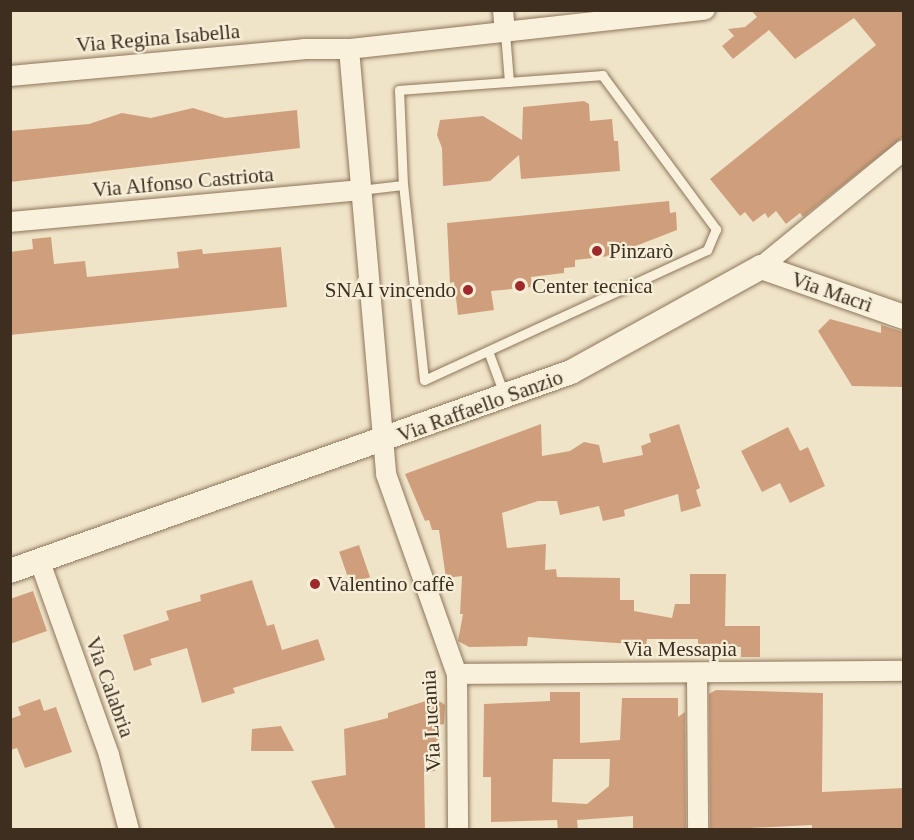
<!DOCTYPE html>
<html>
<head>
<meta charset="utf-8">
<style>
	body { margin:0 }
	#map { position:relative; width:914px; height:840px; overflow:hidden; background:#f0e4c8; font-family:"Times New Roman",serif }
	div>[style] { position:absolute }
	.building>* { inset:0; background:#cf9f7d; transform-origin:0 0 }
	.roads { filter:drop-shadow(0 0 2px #8d765c) drop-shadow(0 0 2px #8d765c) }
	.service>* { height:9px; margin:-4.5px; padding:0 4.5px; transform-origin:4.5px; border-radius:4.5px; background:#faf1dc }
	.minor>* { height:20px; margin:-10px; padding:0 10px; transform-origin:10px; border-radius:10px; background:#faf1dc }
	.tertiary>* { height:24px; margin:-12px; padding:0 12px; transform-origin:12px; border-radius:12px; background:#faf1dc }
	.dots>* { width:16px; height:16px; translate:-50% -50%; box-sizing:border-box; border:3px solid #f7eed8; border-radius:50% }
	span { translate:-50% -50%; white-space:nowrap; text-align:center; line-height:1.15; -webkit-text-stroke:4.5px #f7eed8; paint-order:stroke }
	.street-label { font-size:21px; color:#3d2e20 }
	.poi-label { font-size:21px; color:#3d2e20 }
	.left { translate:0 -50%; text-align:left }
	.right { translate:-100% -50%; text-align:right }
	.frame { position:absolute; inset:0; border:12px solid #3d2e20; pointer-events:none }
</style>
</head>
<body>
<div id="map">
	<div class="building">
		<i style="clip-path:polygon(751px 10px,903px 10px,903px 137px,803px 217px,800px 213px,786px 224px,776px 211px,768px 218px,765px 213px,753px 222px,745px 212px,740px 216px,710px 179px,876px 45px,854px 18px,795px 59px,769px 30px,733px 59px,722px 46px,734px 36px,728px 29px,745px 27px,757px 17px)"></i>
		<i style="clip-path:polygon(584px 101px,589px 104px,590px 121px,612px 119px,614px 141px,618px 141px,620px 171px,521px 179px,519px 155px,490px 181px,443px 186px,442px 148px,437px 135px,440px 120px,483px 116px,522px 140px,523px 107px)"></i>
		<i style="clip-path:polygon(193px 108px,225px 118px,297px 110px,300px 148px,10px 182px,10px 131px,89px 124px,122px 113px,151px 118px)"></i>
		<i style="clip-path:polygon(669px 201px,670px 213px,676px 212px,677px 230px,610px 256px,575px 260px,575px 267px,564px 268px,564px 273px,531px 277px,532px 287px,491px 291px,494px 310px,458px 315px,454px 282px,450px 283px,447px 223px)"></i>
		<i style="clip-path:polygon(51px 237px,54px 264px,85px 261px,87px 277px,179px 268px,177px 252px,202px 249px,203px 254px,281px 247px,287px 307px,10px 335px,10px 252px,33px 249px,32px 239px)"></i>
		<i style="clip-path:polygon(830px 319px,881px 333px,881px 325px,903px 332px,903px 387px,852px 386px,818px 331px)"></i>
		<i style="clip-path:polygon(541px 424px,542px 456px,570px 451px,584px 442px,599px 445px,603px 463px,643px 455px,641px 446px,651px 442px,649px 434px,679px 424px,700px 488px,696px 490px,701px 506px,681px 512px,678px 494px,624px 510px,625px 516px,603px 521px,599px 506px,560px 515px,557px 501px,538px 501px,502px 513px,507px 548px,546px 544px,545px 570px,556px 569px,557px 577px,620px 578px,620px 600px,634px 600px,634px 611px,672px 618px,675px 604px,690px 604px,690px 574px,726px 574px,725px 626px,760px 626px,760px 657px,741px 657px,741px 647px,698px 646px,698px 639px,647px 639px,646px 645px,528px 637px,527px 646px,469px 647px,458px 641px,463px 614px,460px 614px,462px 576px,446px 578px,439px 530px,432px 530px,429px 520px,425px 521px,405px 474px)"></i>
		<i style="clip-path:polygon(788px 427px,800px 451px,808px 447px,825px 486px,790px 503px,780px 483px,762px 492px,741px 451px)"></i>
		<i style="left:359px;top:545px;width:34px;height:21px;rotate:71deg"></i>
		<i style="clip-path:polygon(252px 580px,267px 626px,274px 624px,282px 650px,318px 639px,325px 660px,233px 688px,235px 693px,202px 703px,187px 648px,150px 659px,152px 665px,134px 671px,123px 635px,169px 620px,166px 611px,201px 601px,200px 595px)"></i>
		<i style="clip-path:polygon(33px 591px,47px 631px,10px 644px,10px 599px)"></i>
		<i style="clip-path:polygon(716px 690px,823px 693px,822px 792px,903px 788px,903px 830px,812px 830px,812px 825px,710px 830px,709px 694px)"></i>
		<i style="clip-path:polygon(evenodd,550px 692px,580px 692px,580px 743px,620px 740px,622px 698px,678px 698px,678px 717px,685px 712px,686px 830px,633px 830px,633px 816px,577px 820px,578px 830px,558px 830px,557px 820px,491px 822px,491px 777px,483px 777px,484px 704px,550px 701px,550px 692px,553px 759px,610px 759px,609px 786px,587px 804px,552px 802px,553px 759px)"></i>
		<i style="clip-path:polygon(435px 698px,445px 705px,444px 724px,439px 725px,435px 771px,424px 772px,425px 830px,336px 830px,311px 781px,346px 775px,344px 729px,388px 718px,388px 713px)"></i>
		<i style="clip-path:polygon(40px 699px,44px 711px,56px 707px,72px 752px,25px 768px,17px 748px,10px 750px,10px 719px,21px 715px,18px 707px)"></i>
		<i style="clip-path:polygon(281px 726px,294px 751px,251px 751px,252px 729px)"></i>
	</div>
	<div class="roads">
		<div class="service">
			<i style="left:505px;top:33px;width:49px;rotate:85.3deg"></i>
			<i style="left:602px;top:75px;width:192px;rotate:53.5deg"></i>
			<i style="left:716px;top:229px;width:23px;rotate:113deg"></i>
			<i style="left:707px;top:250px;width:311px;rotate:155.3deg"></i>
			<i style="left:424px;top:380px;width:196px;rotate:-96.1deg"></i>
			<i style="left:403px;top:185px;width:95px;rotate:-92.4deg"></i>
			<i style="left:399px;top:90px;width:204px;rotate:-4.2deg"></i>
			<i style="left:360px;top:190px;width:43px;rotate:-6.6deg"></i>
			<i style="left:488px;top:351px;width:46px;rotate:69.6deg"></i>
		</div>
		<div class="minor">
			<i style="left:503px;top:10px;width:23px;rotate:85deg"></i>
			<i style="left:349px;top:49px;width:427px;rotate:85deg"></i>
			<i style="left:386px;top:474px;width:212px;rotate:70.5deg"></i>
			<i style="left:457px;top:674px;width:156px;rotate:89.6deg"></i>
			<i style="left:10px;top:76px;width:295px;rotate:-5.2deg"></i>
			<i style="left:304px;top:49px;width:45px"></i>
			<i style="left:349px;top:49px;width:358px;rotate:-6.3deg"></i>
			<i style="left:10px;top:222px;width:351px;rotate:-5.2deg"></i>
			<i style="left:761px;top:267px;width:185px;rotate:-39.3deg"></i>
			<i style="left:40px;top:562px;width:205px;rotate:70.3deg"></i>
			<i style="left:109px;top:755px;width:78px;rotate:75.1deg"></i>
			<i style="left:697px;top:673px;width:157px;rotate:89.6deg"></i>
			<i style="left:457px;top:674px;width:447px;rotate:-0.4deg"></i>
		</div>
		<div class="tertiary">
			<i style="left:10px;top:571px;width:595px;rotate:-19.53deg"></i>
			<i style="left:571px;top:372px;width:217px;rotate:-28.9deg"></i>
			<i style="left:761px;top:267px;width:151px;rotate:19.3deg"></i>
		</div>
	</div>
	<div class="dots">
		<i style="left:597px;top:251px;background:#9e2a2b"></i>
		<i style="left:520px;top:286px;background:#9e2a2b"></i>
		<i style="left:468px;top:290px;background:#9e2a2b"></i>
		<i style="left:315px;top:584px;background:#9e2a2b"></i>
	</div>
	<div class="street-label">
		<span style="left:158px;top:38px;rotate:-5deg">Via Regina Isabella</span>
		<span style="left:183px;top:182px;rotate:-5deg">Via Alfonso Castriota</span>
		<span style="left:832px;top:292px;rotate:19deg">Via Macrì</span>
		<span style="left:480px;top:406px;rotate:-20deg">Via Raffaello Sanzio</span>
		<span style="left:680px;top:649px">Via Messapia</span>
		<span style="left:110px;top:687px;rotate:70deg">Via Calabria</span>
		<span style="left:431px;top:721px;rotate:-93deg">Via Lucania</span>
	</div>
	<div class="poi-label">
		<span class="left" style="left:609px;top:251px">Pinzarò</span>
		<span class="left" style="left:532px;top:286px">Center tecnica</span>
		<span class="right" style="left:456px;top:290px">SNAI vincendo</span>
		<span class="left" style="left:327px;top:584px">Valentino caffè</span>
	</div>
	<div class="frame"></div>
</div>
</body>
</html>
